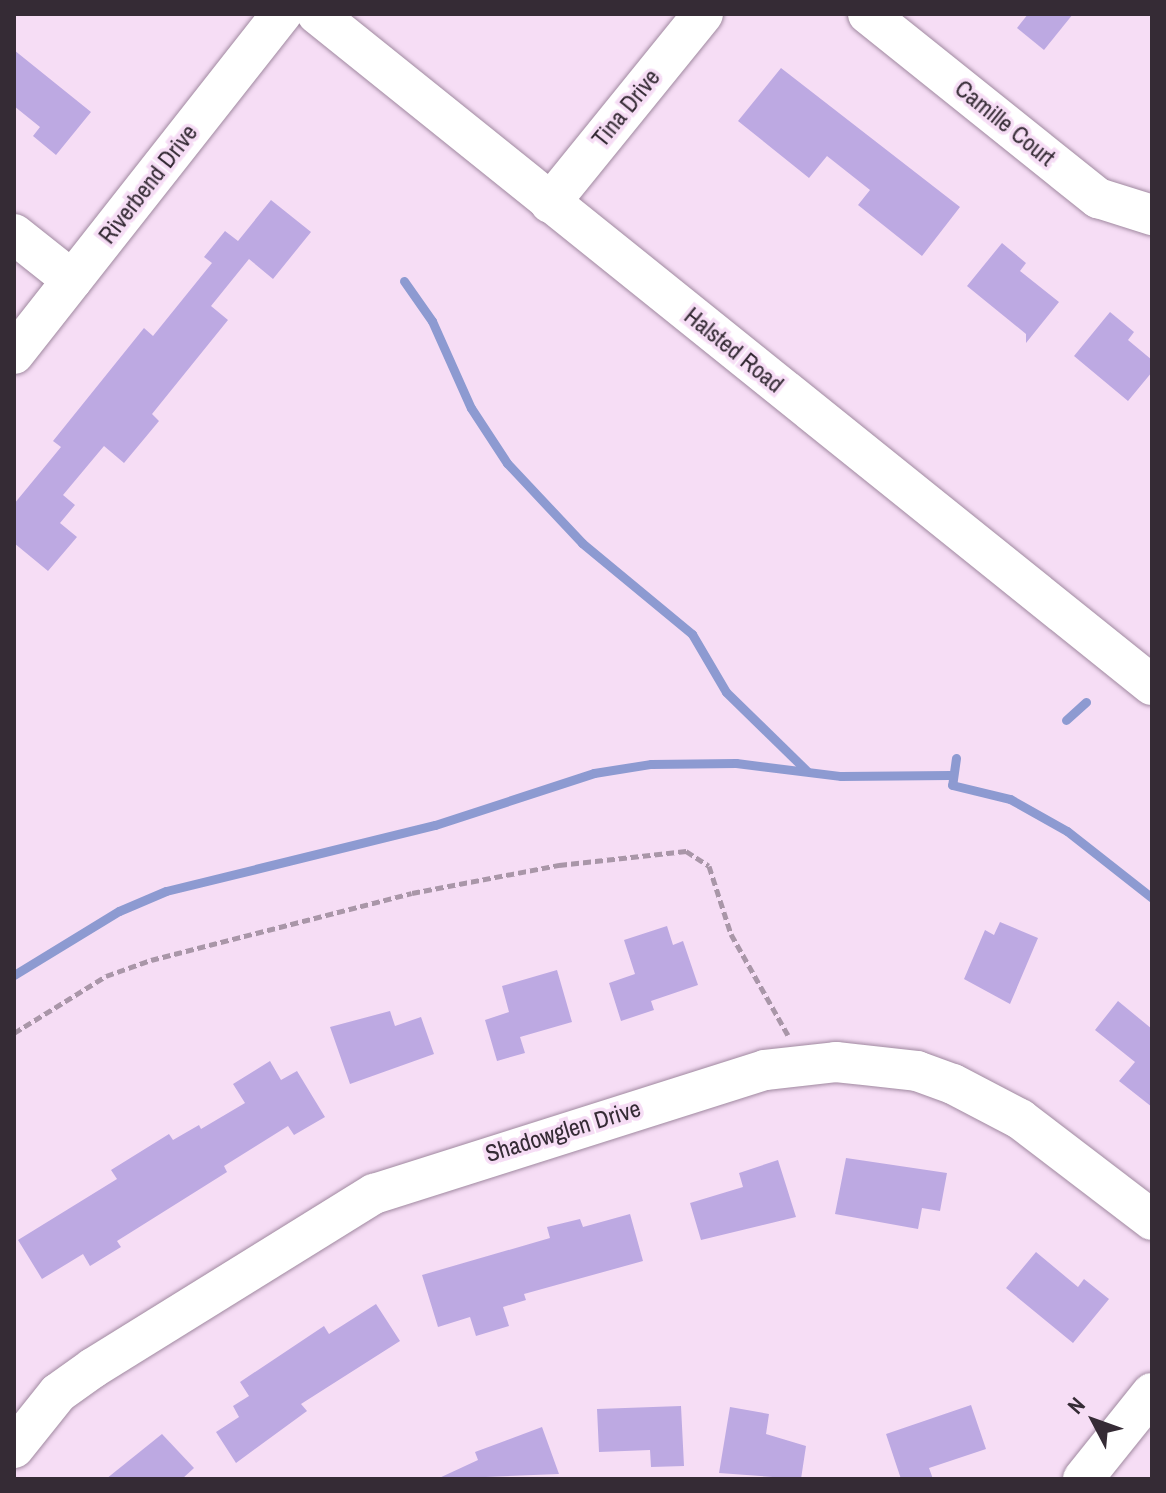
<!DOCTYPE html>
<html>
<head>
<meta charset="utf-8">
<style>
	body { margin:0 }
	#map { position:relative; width:1166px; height:1493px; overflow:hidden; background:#f6ddf5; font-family:"Archivo Narrow",sans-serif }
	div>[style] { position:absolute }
	.stream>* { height:9px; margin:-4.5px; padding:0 4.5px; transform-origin:4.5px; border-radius:4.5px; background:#8d9ad1 }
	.building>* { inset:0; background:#bda9e2 }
	.path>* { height:5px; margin-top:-2.5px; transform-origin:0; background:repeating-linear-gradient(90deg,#a996a8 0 8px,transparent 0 12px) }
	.roads { filter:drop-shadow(0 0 2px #a089a0) drop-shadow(0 0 2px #a089a0) }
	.minor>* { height:40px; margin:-20px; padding:0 20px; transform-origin:20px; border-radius:20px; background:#fff }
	span { translate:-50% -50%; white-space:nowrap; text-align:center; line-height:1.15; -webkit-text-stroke:7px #f6ddf5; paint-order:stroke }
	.street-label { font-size:24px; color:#352b35 }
	.frame { position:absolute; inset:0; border:16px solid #352b35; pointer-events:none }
	.north { position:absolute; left:1054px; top:1381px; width:80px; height:80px; -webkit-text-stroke:6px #f6ddf5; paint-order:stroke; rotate:311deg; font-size:22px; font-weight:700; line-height:32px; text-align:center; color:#352b35 }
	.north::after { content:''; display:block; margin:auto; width:28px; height:36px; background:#352b35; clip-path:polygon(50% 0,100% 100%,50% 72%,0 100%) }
</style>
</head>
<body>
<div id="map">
	<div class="stream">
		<i style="left:404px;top:281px;width:49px;rotate:55deg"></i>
		<i style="left:432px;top:321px;width:95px;rotate:65.9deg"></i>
		<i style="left:471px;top:408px;width:66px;rotate:56.8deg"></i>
		<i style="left:507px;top:463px;width:110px;rotate:46.8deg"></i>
		<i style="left:582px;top:543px;width:143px;rotate:39.6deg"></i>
		<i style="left:692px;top:634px;width:67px;rotate:59.6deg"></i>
		<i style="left:726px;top:692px;width:113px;rotate:44.3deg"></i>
		<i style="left:1066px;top:720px;width:27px;rotate:-42deg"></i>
		<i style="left:956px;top:758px;width:27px;rotate:98deg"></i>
		<i style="left:952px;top:785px;width:60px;rotate:13.6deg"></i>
		<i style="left:1010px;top:799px;width:65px;rotate:29.3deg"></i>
		<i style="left:1067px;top:831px;width:108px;rotate:38.2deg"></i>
		<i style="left:14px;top:975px;width:123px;rotate:-31.4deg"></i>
		<i style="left:119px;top:911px;width:51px;rotate:-23.1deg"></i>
		<i style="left:166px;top:891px;width:277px;rotate:-13.8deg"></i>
		<i style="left:435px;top:825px;width:167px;rotate:-18.1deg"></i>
		<i style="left:594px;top:773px;width:58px;rotate:-9deg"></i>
		<i style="left:651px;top:764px;width:85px;rotate:-0.7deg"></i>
		<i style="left:736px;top:763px;width:106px;rotate:7.1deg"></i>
		<i style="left:841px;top:776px;width:109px;rotate:-0.5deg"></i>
	</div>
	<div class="building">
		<i style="clip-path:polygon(1028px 14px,1073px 14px,1044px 50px,1017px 28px)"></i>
		<i style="clip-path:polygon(14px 50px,91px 112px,56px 155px,33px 136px,40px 127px,14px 106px)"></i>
		<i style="clip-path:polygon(781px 68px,960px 207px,922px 256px,858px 205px,870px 190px,827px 156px,809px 178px,738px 121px)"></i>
		<i style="clip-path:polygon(271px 200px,311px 232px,273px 279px,249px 259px,211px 306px,228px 320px,152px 414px,159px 421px,124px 463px,104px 446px,63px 495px,75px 505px,60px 523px,77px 537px,48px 571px,14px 543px,14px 504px,61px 447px,53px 441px,144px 328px,153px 336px,212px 263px,204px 257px,225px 231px,238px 241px)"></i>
		<i style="clip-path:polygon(1002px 243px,1026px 263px,1020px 271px,1059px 302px,1026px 343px,1026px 334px,967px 286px)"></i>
		<i style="clip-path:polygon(1110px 312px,1134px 332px,1128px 340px,1152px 360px,1152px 372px,1128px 401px,1074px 356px)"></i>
		<i style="clip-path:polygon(1000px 922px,1038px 938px,1010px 1004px,964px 979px,985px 930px,994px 935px)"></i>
		<i style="clip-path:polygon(667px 926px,673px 945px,683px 941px,698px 985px,651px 1001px,654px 1010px,621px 1021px,609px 983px,635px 974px,624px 940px)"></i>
		<i style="clip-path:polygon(557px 970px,572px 1022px,520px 1037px,525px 1053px,497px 1061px,485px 1020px,509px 1012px,502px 986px)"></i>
		<i style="clip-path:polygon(1118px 1001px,1152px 1029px,1152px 1107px,1119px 1081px,1135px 1062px,1095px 1030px)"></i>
		<i style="clip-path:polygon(390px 1011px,395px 1026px,421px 1017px,434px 1054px,350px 1084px,330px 1027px)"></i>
		<i style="clip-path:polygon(270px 1061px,281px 1080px,297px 1071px,325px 1117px,294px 1135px,288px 1126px,224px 1166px,227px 1172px,117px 1241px,121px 1247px,90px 1266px,83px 1254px,42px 1279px,18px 1240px,117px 1179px,111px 1170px,169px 1134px,173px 1140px,199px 1125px,201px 1129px,245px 1103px,233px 1084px)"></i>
		<i style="clip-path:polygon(846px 1158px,947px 1173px,940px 1211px,922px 1208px,918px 1229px,835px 1214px)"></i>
		<i style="clip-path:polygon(778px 1160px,796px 1217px,701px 1240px,690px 1203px,743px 1187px,739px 1173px)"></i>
		<i style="clip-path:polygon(630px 1214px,643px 1261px,524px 1294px,526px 1300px,503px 1307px,509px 1326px,476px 1336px,470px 1317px,438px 1327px,422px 1275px,550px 1238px,547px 1227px,580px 1219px,583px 1227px)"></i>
		<i style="clip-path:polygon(1036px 1252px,1078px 1287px,1084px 1279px,1109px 1299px,1073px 1343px,1006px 1288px)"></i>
		<i style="clip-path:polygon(376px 1304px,400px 1341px,301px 1404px,307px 1411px,236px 1463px,216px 1432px,239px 1417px,233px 1406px,249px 1396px,240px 1382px,324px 1326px,329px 1334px)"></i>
		<i style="clip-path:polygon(971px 1405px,986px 1449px,929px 1468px,933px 1479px,901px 1479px,886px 1434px)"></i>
		<i style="clip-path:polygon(681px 1406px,684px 1466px,651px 1467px,650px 1450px,599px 1452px,597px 1409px)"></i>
		<i style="clip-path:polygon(730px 1407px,769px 1414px,766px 1434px,806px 1446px,801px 1479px,719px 1473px)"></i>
		<i style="clip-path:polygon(542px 1427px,559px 1474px,437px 1479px,478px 1460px,475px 1452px)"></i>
		<i style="clip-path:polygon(162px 1434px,194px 1468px,182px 1479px,106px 1479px)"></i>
	</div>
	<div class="path">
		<i style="left:14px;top:1033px;width:108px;rotate:-31.8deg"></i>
		<i style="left:106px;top:976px;width:48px;rotate:-19.6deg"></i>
		<i style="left:151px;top:960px;width:269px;rotate:-14.4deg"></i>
		<i style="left:412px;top:893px;width:150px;rotate:-10.8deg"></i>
		<i style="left:559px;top:865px;width:128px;rotate:-6.3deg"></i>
		<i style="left:686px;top:851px;width:27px;rotate:33deg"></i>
		<i style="left:709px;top:866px;width:71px;rotate:72.1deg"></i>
		<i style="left:731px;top:934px;width:116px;rotate:60.6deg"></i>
	</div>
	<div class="roads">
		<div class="minor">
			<i style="left:317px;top:14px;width:1071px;rotate:38.79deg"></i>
			<i style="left:868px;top:14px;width:295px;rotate:38.7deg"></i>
			<i style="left:1098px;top:198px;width:57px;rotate:17.5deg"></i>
			<i style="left:550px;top:203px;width:243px;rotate:-51deg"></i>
			<i style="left:14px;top:234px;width:74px;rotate:38.4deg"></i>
			<i style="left:14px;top:354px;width:433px;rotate:-51.8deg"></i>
			<i style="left:14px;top:1448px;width:70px;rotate:-51.3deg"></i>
			<i style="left:58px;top:1393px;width:43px;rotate:-35.5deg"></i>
			<i style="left:93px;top:1368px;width:331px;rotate:-31.8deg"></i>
			<i style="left:374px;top:1194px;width:410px;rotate:-17.6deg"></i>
			<i style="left:765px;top:1070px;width:71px;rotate:-6.4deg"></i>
			<i style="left:836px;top:1062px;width:81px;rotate:6.3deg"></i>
			<i style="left:917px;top:1071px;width:38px;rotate:20deg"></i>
			<i style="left:953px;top:1084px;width:76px;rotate:27.6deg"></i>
			<i style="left:1020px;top:1119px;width:166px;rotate:37.4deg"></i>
			<i style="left:1083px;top:1479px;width:110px;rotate:-51.3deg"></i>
		</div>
	</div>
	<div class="street-label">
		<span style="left:626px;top:108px;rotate:-51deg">Tina Drive</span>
		<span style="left:1005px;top:123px;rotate:39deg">Camille Court</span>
		<span style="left:148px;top:184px;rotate:-52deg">Riverbend Drive</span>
		<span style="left:734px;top:350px;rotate:39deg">Halsted Road</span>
		<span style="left:563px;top:1131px;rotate:-17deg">Shadowglen Drive</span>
	</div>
	<div class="frame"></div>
	<div class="north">N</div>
</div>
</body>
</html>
